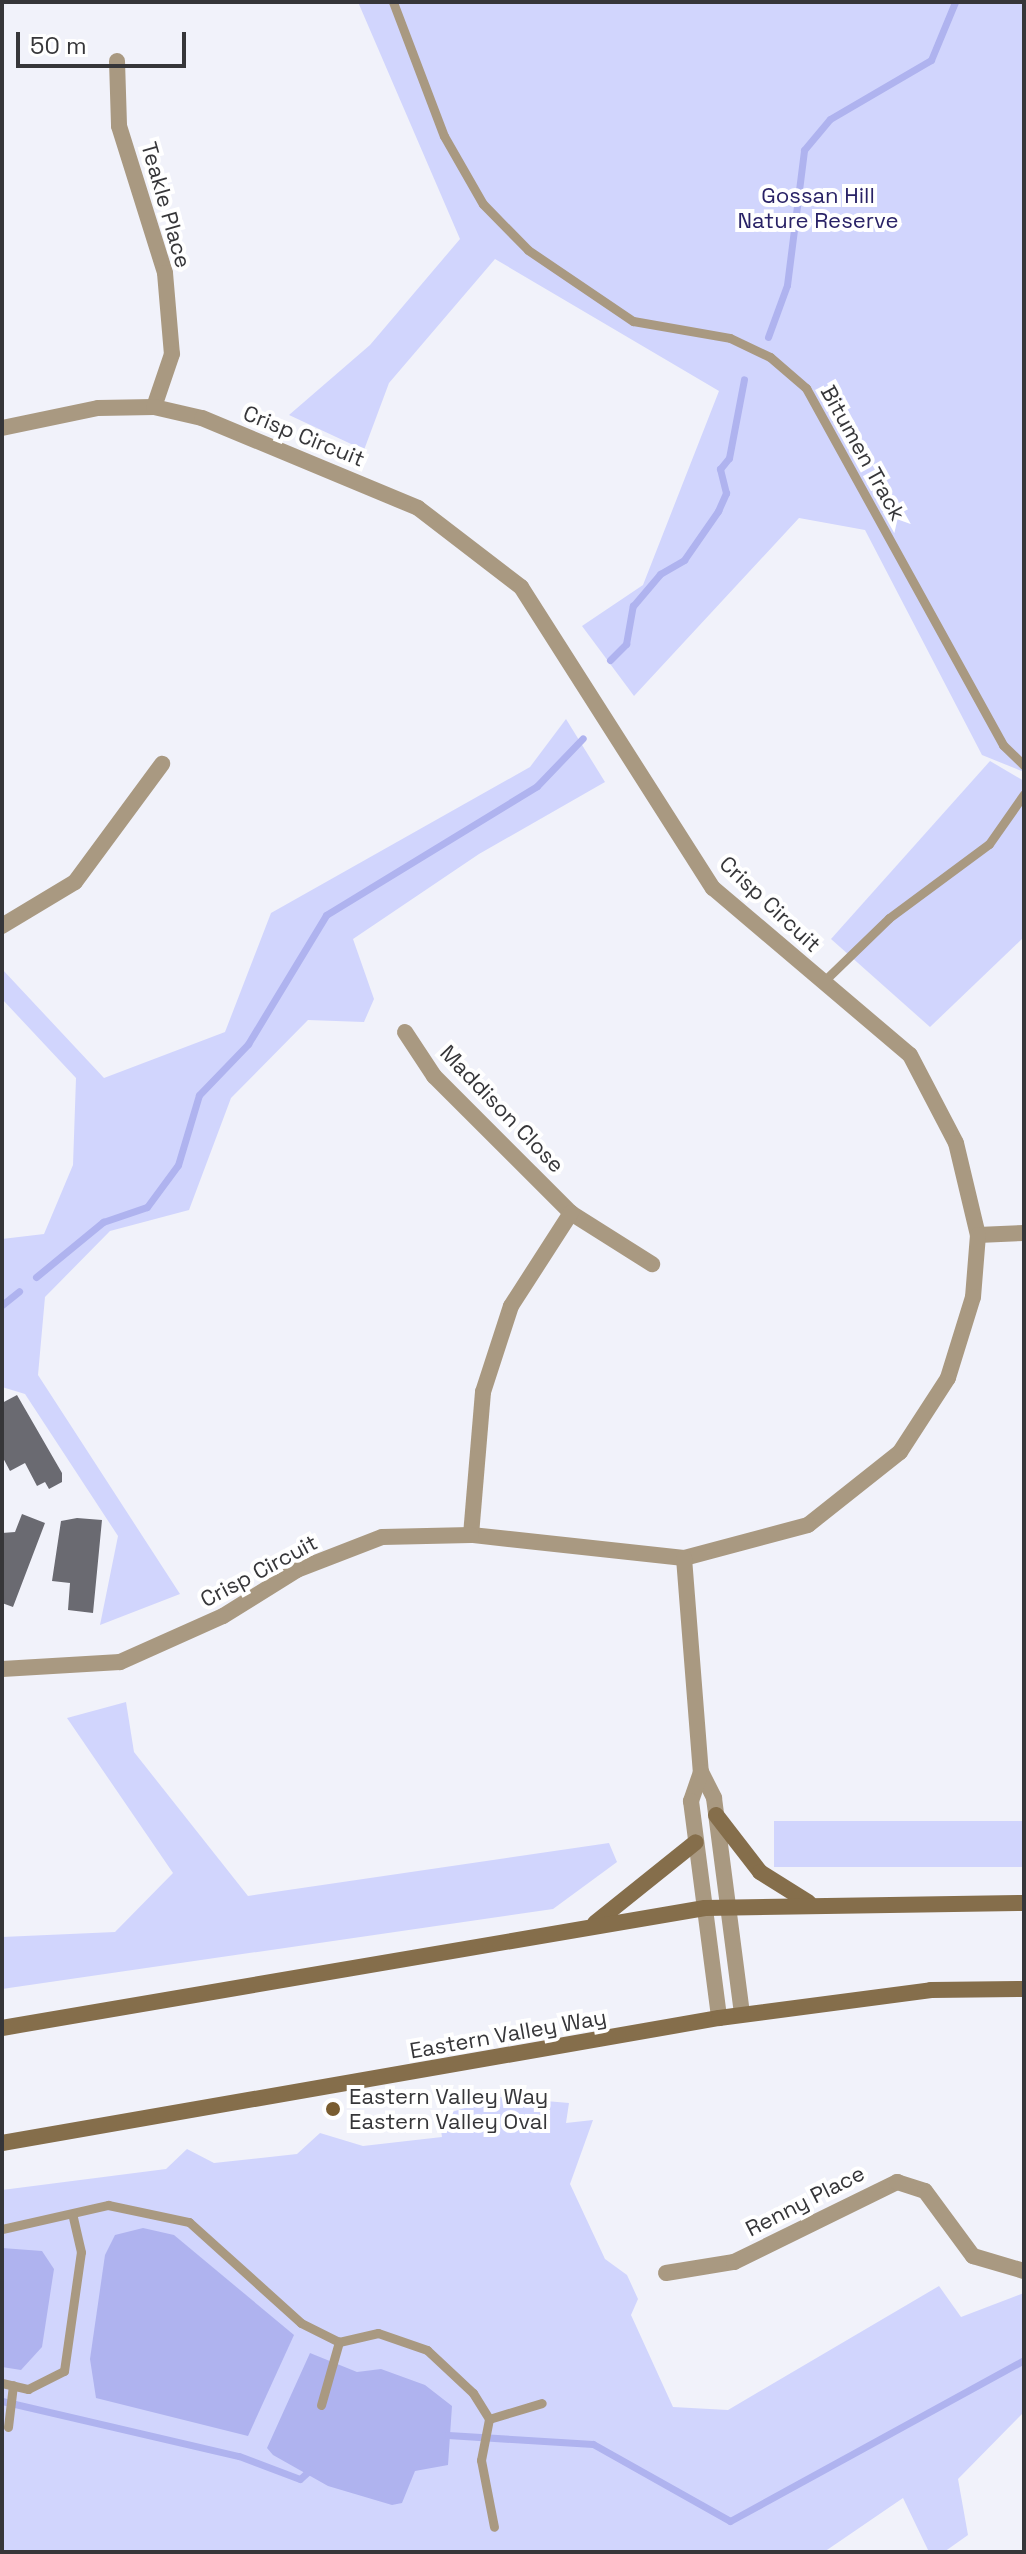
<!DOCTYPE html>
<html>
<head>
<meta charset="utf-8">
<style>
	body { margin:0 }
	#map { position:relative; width:1026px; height:2554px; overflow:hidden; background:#f1f2fa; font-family:"Space Grotesk",sans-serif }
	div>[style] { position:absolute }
	.green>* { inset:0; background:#d1d5fd; transform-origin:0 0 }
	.water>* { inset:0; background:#afb3ef }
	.stream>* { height:7px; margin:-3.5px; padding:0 3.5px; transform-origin:3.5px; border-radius:3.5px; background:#afb3ef }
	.building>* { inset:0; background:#6a6a71 }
	.service>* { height:9px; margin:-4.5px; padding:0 4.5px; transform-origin:4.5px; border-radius:4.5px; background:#a99981 }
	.minor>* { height:16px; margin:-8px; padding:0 8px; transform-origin:8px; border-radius:8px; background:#a99981 }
	.tertiary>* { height:16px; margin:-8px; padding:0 8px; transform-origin:8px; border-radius:8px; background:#a99981 }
	.secondary>* { height:16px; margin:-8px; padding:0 8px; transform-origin:8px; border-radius:8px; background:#856e4b }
	.dots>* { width:22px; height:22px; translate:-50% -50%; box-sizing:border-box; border:4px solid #fff; border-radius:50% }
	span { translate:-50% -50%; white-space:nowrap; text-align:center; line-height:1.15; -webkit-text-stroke:8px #fff; paint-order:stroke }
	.park-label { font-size:22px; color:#292266 }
	.street-label { font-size:22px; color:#363639 }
	.poi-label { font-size:22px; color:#363639 }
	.left { translate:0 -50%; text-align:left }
	.frame { position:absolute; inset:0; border:4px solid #363639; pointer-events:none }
	.scale { position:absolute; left:16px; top:32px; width:170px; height:36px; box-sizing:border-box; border:4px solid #363639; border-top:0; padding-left:10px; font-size:24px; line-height:28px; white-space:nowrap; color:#363639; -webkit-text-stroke:6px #fff; paint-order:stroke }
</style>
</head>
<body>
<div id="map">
	<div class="green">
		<i style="clip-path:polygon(358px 2px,1024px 2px,1024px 772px,982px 755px,865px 530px,799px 518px,634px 696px,582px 626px,643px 585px,719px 391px,495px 259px,389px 383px,364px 450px,289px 415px,370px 345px,460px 239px)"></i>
		<i style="clip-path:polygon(566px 719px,605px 782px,479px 854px,353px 939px,374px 999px,364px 1022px,308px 1020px,231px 1098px,189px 1210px,110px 1231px,45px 1297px,38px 1375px,180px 1594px,100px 1625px,118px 1536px,25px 1394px,2px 1387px,2px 1239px,44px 1234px,73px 1165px,76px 1078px,2px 999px,2px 969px,104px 1078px,225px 1032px,271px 913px,530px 767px)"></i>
		<i style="clip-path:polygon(990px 761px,1024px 781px,1024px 937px,930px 1027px,831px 939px)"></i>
		<i style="clip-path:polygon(126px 1702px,134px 1752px,248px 1896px,609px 1843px,617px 1862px,553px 1909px,2px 1989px,2px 1937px,115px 1932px,173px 1873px,67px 1718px)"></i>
		<i style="left:1024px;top:1821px;width:46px;height:250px;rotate:90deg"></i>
		<i style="clip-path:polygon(500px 2097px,569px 2103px,566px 2123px,593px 2120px,570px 2184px,605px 2259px,627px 2275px,638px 2299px,631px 2315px,673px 2407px,728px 2410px,939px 2286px,961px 2317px,1024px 2293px,1024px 2412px,958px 2479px,968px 2535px,944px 2552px,929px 2552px,903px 2498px,824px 2552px,2px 2552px,2px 2190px,166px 2169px,187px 2149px,214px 2163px,297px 2154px,320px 2133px,363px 2146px,442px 2137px,439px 2116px)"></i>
	</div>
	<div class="water">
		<i style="clip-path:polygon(143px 2228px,174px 2235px,294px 2335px,248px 2436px,96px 2398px,90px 2359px,105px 2255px,115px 2235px)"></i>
		<i style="clip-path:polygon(2px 2248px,42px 2251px,54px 2269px,42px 2347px,21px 2370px,2px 2367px)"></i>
		<i style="clip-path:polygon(310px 2353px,357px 2372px,381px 2369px,425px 2385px,452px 2406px,448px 2465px,415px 2471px,402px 2503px,392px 2505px,328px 2486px,273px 2455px,267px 2448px)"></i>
	</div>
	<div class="stream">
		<i style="left:768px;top:337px;width:55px;rotate:-69.9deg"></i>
		<i style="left:787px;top:285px;width:136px;rotate:-82.8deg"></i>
		<i style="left:804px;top:150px;width:40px;rotate:-50deg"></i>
		<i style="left:830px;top:119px;width:117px;rotate:-30.3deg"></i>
		<i style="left:931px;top:60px;width:63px;rotate:-67.5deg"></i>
		<i style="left:610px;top:660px;width:23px;rotate:-45deg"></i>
		<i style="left:626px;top:644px;width:39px;rotate:-80deg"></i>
		<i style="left:633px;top:606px;width:42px;rotate:-49.8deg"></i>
		<i style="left:660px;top:574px;width:28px;rotate:-30deg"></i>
		<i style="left:684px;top:560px;width:60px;rotate:-55.2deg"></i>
		<i style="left:718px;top:511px;width:20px;rotate:-66deg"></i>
		<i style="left:726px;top:493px;width:25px;rotate:-104deg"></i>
		<i style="left:720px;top:469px;width:14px;rotate:-51deg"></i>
		<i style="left:729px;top:458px;width:80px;rotate:-79.2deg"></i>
		<i style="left:36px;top:1277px;width:87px;rotate:-39.4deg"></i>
		<i style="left:103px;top:1222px;width:46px;rotate:-18.8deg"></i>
		<i style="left:147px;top:1207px;width:52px;rotate:-53.6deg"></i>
		<i style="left:178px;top:1165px;width:73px;rotate:-73.3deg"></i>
		<i style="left:199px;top:1095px;width:71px;rotate:-46.1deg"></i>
		<i style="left:248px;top:1044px;width:151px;rotate:-58.8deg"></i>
		<i style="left:326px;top:915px;width:247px;rotate:-31.4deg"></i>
		<i style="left:537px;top:786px;width:66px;rotate:-46.2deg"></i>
		<i style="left:2px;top:1305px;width:22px;rotate:-39deg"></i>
		<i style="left:2px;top:2401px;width:243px;rotate:13.1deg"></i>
		<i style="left:239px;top:2456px;width:65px;rotate:20.7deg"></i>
		<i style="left:300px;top:2479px;width:15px;rotate:-42deg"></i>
		<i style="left:448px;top:2435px;width:145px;rotate:3.6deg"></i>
		<i style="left:593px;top:2444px;width:157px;rotate:29.3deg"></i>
		<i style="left:730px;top:2521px;width:335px;rotate:-28.7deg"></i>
	</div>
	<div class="building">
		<i style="clip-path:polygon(17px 1395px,62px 1473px,62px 1482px,49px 1489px,45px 1482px,37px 1486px,25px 1463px,10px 1471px,2px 1456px,2px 1403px)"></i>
		<i style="clip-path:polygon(22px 1514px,45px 1523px,13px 1607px,2px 1603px,2px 1533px,15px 1532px)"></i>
		<i style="clip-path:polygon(77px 1518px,102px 1520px,93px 1613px,68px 1610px,70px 1583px,52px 1581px,61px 1521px)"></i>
	</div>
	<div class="service">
		<i style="left:393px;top:2px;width:143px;rotate:69.2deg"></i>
		<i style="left:444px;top:136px;width:78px;rotate:60.2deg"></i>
		<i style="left:483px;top:204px;width:64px;rotate:45.6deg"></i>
		<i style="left:528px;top:250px;width:127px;rotate:34.1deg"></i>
		<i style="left:633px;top:321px;width:98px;rotate:9.9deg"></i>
		<i style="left:730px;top:338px;width:44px;rotate:25.4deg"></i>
		<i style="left:770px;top:357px;width:48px;rotate:40.7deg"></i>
		<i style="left:806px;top:388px;width:408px;rotate:61.1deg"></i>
		<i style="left:1003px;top:745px;width:29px;rotate:44deg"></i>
		<i style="left:823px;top:982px;width:92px;rotate:-44.1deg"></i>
		<i style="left:889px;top:918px;width:124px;rotate:-36.5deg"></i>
		<i style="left:989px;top:844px;width:61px;rotate:-55deg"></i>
		<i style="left:2px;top:2229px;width:109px;rotate:-12.8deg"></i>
		<i style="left:108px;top:2205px;width:83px;rotate:11.9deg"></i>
		<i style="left:189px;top:2222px;width:151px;rotate:42deg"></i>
		<i style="left:301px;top:2323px;width:42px;rotate:26.6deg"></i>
		<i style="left:339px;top:2342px;width:40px;rotate:-13deg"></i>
		<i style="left:378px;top:2333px;width:52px;rotate:19.1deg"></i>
		<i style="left:427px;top:2350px;width:63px;rotate:43.1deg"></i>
		<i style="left:473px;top:2393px;width:31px;rotate:58deg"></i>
		<i style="left:489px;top:2419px;width:42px;rotate:101deg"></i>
		<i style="left:481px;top:2460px;width:68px;rotate:79deg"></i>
		<i style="left:2px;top:2383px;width:27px;rotate:13deg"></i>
		<i style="left:28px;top:2389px;width:40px;rotate:-26.6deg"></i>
		<i style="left:64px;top:2371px;width:120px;rotate:-81.9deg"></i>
		<i style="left:81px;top:2252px;width:39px;rotate:-103deg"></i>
		<i style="left:321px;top:2405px;width:66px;rotate:-74.1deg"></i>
		<i style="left:489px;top:2419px;width:55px;rotate:-16.8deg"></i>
		<i style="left:8px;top:2427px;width:42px;rotate:-83.2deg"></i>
	</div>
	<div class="minor">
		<i style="left:117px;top:61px;width:65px;rotate:88.2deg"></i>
		<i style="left:119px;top:126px;width:154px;rotate:72.6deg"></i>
		<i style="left:165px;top:273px;width:81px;rotate:85.1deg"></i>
		<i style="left:172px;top:354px;width:56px;rotate:108.8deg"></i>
		<i style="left:2px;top:926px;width:85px;rotate:-31.1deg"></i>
		<i style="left:75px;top:882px;width:147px;rotate:-53.6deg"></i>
		<i style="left:405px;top:1032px;width:53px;rotate:56.6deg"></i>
		<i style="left:434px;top:1076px;width:194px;rotate:45deg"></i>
		<i style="left:571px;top:1213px;width:96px;rotate:32.2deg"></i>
		<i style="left:978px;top:1235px;width:46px;rotate:-2.5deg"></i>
		<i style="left:471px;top:1535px;width:144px;rotate:-85.2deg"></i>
		<i style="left:483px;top:1392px;width:90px;rotate:-72deg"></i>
		<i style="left:511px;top:1306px;width:111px;rotate:-57.2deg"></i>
		<i style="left:666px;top:2273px;width:69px;rotate:-9.2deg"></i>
		<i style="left:734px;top:2262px;width:182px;rotate:-26.1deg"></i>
		<i style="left:897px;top:2182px;width:29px;rotate:18deg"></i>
		<i style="left:925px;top:2191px;width:81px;rotate:53.6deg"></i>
		<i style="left:973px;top:2256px;width:53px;rotate:16.4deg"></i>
	</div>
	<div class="tertiary">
		<i style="left:2px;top:428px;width:98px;rotate:-11.8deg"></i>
		<i style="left:98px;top:408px;width:56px;rotate:-1deg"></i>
		<i style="left:154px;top:407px;width:49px;rotate:12.9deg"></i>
		<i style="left:202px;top:418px;width:234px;rotate:22.6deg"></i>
		<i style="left:418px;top:508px;width:130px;rotate:37.5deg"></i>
		<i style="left:521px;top:587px;width:357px;rotate:57.5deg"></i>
		<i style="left:713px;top:888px;width:258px;rotate:40.3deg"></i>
		<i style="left:910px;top:1055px;width:99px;rotate:62.4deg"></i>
		<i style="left:956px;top:1143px;width:95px;rotate:76.6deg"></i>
		<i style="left:978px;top:1235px;width:62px;rotate:94.6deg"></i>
		<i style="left:973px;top:1297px;width:85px;rotate:107.2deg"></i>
		<i style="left:948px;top:1378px;width:88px;rotate:123deg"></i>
		<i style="left:900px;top:1452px;width:117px;rotate:141.6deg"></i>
		<i style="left:808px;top:1525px;width:128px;rotate:165.1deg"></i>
		<i style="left:684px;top:1558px;width:214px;rotate:-173.8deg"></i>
		<i style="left:471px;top:1535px;width:89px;rotate:178.7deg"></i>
		<i style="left:382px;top:1537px;width:91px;rotate:158.8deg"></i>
		<i style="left:297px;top:1570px;width:87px;rotate:148.1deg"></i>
		<i style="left:223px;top:1616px;width:113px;rotate:155.9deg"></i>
		<i style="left:120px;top:1662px;width:118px;rotate:176.6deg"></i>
		<i style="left:684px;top:1558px;width:215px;rotate:85.5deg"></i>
		<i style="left:701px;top:1772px;width:29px;rotate:63deg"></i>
		<i style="left:714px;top:1798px;width:218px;rotate:82.6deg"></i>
		<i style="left:701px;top:1772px;width:31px;rotate:109deg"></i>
		<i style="left:691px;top:1801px;width:219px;rotate:82.6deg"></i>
	</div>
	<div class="secondary">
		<i style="left:716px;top:1815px;width:72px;rotate:52.3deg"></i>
		<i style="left:760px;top:1872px;width:57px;rotate:32deg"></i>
		<i style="left:595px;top:1923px;width:129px;rotate:-38.7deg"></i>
		<i style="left:2px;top:2028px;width:713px;rotate:-9.69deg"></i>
		<i style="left:705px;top:1908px;width:319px;rotate:-0.9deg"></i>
		<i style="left:2px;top:2143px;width:728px;rotate:-9.89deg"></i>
		<i style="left:719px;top:2018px;width:214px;rotate:-7.5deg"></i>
		<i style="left:931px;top:1990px;width:93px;rotate:-0.6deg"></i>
	</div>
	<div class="dots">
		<i style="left:333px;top:2109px;background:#795c30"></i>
	</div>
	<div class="park-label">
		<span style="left:818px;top:208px">Gossan Hill<br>Nature Reserve</span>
	</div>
	<div class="street-label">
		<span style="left:166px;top:205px;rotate:74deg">Teakle Place</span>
		<span style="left:304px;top:436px;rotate:22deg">Crisp Circuit</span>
		<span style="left:863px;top:453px;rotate:61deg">Bitumen Track</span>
		<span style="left:770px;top:904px;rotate:43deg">Crisp Circuit</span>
		<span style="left:502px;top:1109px;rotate:46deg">Maddison Close</span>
		<span style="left:259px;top:1571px;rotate:-28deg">Crisp Circuit</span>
		<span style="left:508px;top:2034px;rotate:-10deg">Eastern Valley Way</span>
		<span style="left:805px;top:2201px;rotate:-27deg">Renny Place</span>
	</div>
	<div class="poi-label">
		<span class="left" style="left:349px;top:2109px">Eastern Valley Way<br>Eastern Valley Oval</span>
	</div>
	<div class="frame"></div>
	<div class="scale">50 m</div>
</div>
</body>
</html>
